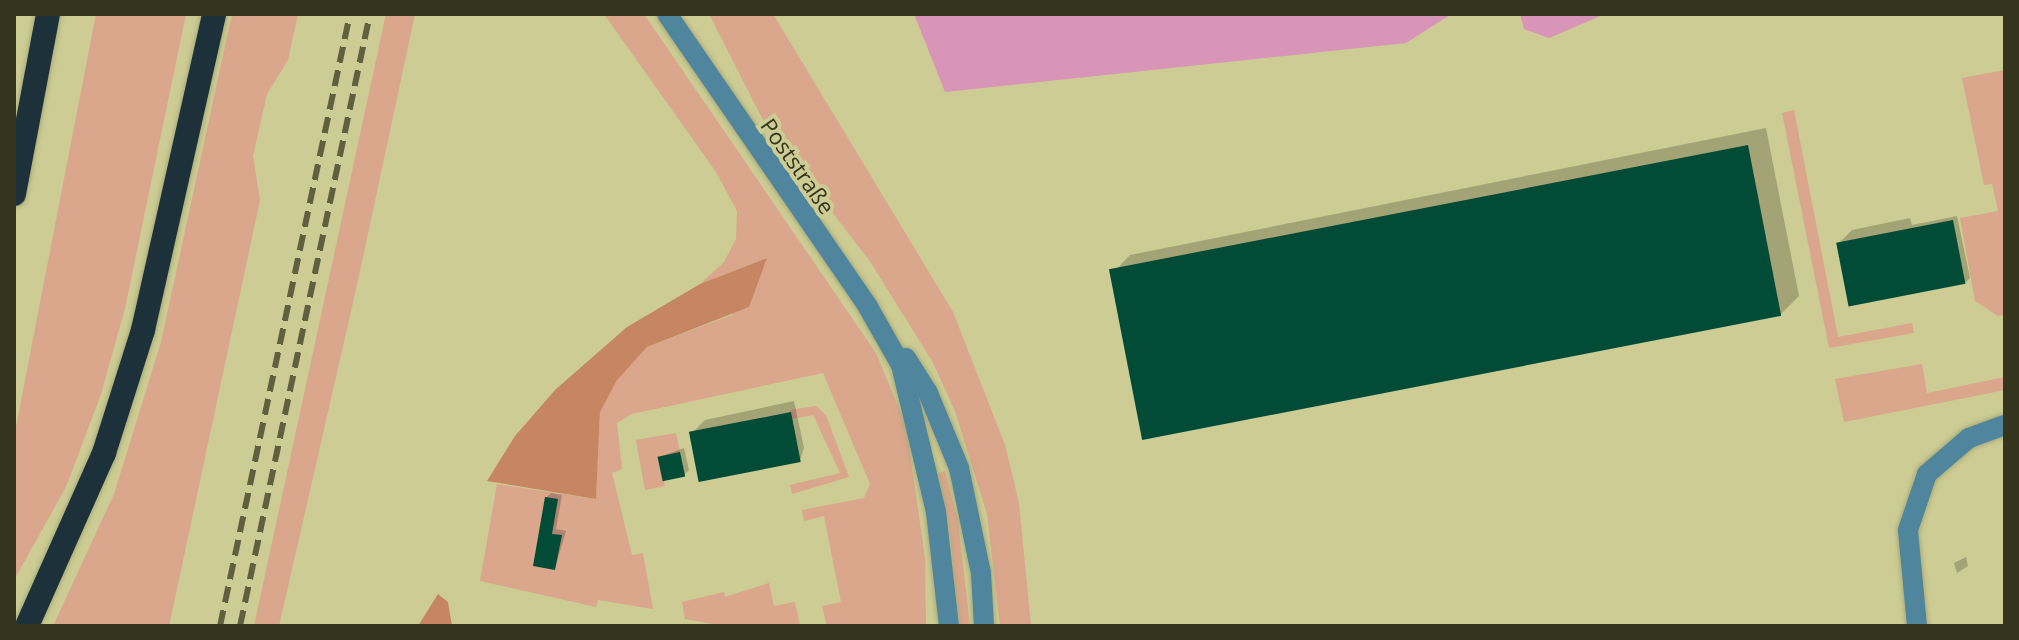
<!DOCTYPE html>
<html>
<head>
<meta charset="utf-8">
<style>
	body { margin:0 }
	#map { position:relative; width:2019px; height:640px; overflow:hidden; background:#cccc94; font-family:"Open Sans",sans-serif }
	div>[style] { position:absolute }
	.green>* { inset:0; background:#daa68c }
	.forest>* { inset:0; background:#c68664 }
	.water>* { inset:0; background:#d895b7 }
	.shadow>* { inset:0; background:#0003 }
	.building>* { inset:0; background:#014b37; transform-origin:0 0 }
	.roads { filter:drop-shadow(0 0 2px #abab7a) drop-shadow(0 0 2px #abab7a) }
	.minor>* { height:20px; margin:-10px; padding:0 10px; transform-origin:10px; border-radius:10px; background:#4f869e }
	.highway>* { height:24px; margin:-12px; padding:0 12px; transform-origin:12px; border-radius:12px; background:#1c3139 }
	.rail>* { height:6px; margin-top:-3px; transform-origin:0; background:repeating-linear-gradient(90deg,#606040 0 16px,transparent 0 24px) }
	span { translate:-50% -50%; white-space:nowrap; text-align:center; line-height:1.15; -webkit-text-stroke:8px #cccc94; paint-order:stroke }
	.street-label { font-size:22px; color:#35351e }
	.frame { position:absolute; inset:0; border:16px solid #35351e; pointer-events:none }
</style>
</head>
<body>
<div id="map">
	<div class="green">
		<i style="clip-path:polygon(96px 14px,186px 14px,125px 308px,101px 394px,66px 487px,14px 580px,14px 437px)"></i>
		<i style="clip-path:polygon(232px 14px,298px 14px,288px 60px,267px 94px,253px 156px,260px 200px,169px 626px,53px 626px,114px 494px,161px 342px)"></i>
		<i style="clip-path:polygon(386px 14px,415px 14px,357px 285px,279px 626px,254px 626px)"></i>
		<i style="clip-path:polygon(604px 14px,644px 14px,876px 353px,906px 425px,925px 558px,926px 626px,827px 626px,822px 606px,841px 602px,824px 516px,804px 521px,802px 510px,864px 498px,870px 484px,823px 373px,632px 414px,617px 423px,622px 469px,612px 473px,632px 555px,643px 553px,653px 609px,598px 600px,596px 607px,480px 581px,497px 484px,596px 499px,600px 411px,616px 380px,647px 347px,732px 315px,767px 258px,700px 284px,724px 262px,736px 239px,737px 211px,716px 172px)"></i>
		<i style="clip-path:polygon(709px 14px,773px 14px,953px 312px,1005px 445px,1019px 503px,1031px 626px,1000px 626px,987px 514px,955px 411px,932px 361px,871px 263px,765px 124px)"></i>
		<i style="clip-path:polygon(2005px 70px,2005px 315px,1998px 316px,1975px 301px,1960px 218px,1998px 211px,1992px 184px,1984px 185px,1962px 78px)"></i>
		<i style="clip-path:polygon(1794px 110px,1838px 337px,1912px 323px,1914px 333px,1829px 348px,1782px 113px)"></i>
		<i style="clip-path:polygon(1922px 364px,1927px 393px,2005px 377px,2005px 390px,1844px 422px,1835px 379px)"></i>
		<i style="clip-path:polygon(816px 406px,826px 415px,849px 477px,792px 494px,790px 485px,840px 473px,813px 415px,792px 419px,790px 410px)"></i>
		<i style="clip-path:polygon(676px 433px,680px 452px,658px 457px,665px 486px,645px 490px,636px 440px)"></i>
		<i style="clip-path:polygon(945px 471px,958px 521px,970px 626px,958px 626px,952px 551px,938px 473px)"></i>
		<i style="clip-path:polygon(769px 583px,774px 606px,795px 602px,800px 626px,723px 626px,685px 619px,682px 602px,724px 592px,725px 597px)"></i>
	</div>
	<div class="forest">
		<i style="clip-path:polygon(767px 258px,749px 307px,647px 347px,617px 380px,600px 412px,596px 499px,487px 481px,515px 436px,555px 390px,627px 327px,700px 284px)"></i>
		<i style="clip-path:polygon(438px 594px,448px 602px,452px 626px,418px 626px)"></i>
	</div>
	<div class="water">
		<i style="clip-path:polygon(914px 14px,1450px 14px,1450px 15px,1406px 43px,945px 92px)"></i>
		<i style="clip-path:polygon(1520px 14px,1605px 14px,1549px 38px,1524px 29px)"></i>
	</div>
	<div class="shadow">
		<i style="clip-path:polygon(1766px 128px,1799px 296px,1781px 314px,1113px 273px,1130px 255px)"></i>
		<i style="clip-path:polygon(1957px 216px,1970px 278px,1965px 283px,1838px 244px,1852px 230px,1910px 218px,1912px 225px)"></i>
		<i style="clip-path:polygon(794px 401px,804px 448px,800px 460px,691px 434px,705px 420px)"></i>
		<i style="clip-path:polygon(684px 448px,689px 470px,684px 475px,660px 457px)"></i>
		<i style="clip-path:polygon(551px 493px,562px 495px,556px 529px,566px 531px,555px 568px,546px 498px)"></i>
		<i style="clip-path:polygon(1966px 557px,1968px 566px,1957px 573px,1954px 563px)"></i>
	</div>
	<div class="building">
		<i style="left:1748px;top:145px;width:174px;height:651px;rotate:79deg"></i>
		<i style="left:1953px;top:220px;width:65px;height:119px;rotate:79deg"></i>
		<i style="left:791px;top:412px;width:51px;height:104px;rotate:79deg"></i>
		<i style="left:680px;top:452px;width:25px;height:23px;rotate:78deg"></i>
		<i style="clip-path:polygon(545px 497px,558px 499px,552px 534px,562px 535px,555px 570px,533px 566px)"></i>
	</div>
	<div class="roads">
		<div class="minor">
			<i style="left:667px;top:14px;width:355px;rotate:55.5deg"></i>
			<i style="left:868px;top:307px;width:67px;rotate:60.4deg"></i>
			<i style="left:901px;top:365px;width:151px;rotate:76.6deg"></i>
			<i style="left:936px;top:512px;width:115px;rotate:83.5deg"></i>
			<i style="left:906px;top:358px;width:41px;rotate:57.8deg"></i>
			<i style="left:928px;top:393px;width:81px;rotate:67.5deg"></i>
			<i style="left:959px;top:468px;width:107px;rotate:78.2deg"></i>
			<i style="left:981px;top:573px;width:53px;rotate:86.8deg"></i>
			<i style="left:1917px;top:626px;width:96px;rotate:-95.4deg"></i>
			<i style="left:1908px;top:530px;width:59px;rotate:-71.3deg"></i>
			<i style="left:1927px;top:474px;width:55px;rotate:-40.6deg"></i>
			<i style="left:1969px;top:438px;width:38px;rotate:-20deg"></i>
		</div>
		<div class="highway">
			<i style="left:14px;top:194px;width:183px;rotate:-79.3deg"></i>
			<i style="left:27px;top:626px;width:189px;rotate:-66deg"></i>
			<i style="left:104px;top:453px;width:129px;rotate:-72.4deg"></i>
			<i style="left:143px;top:330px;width:324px;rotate:-77.3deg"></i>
		</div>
	</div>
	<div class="rail">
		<i style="left:220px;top:626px;width:626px;rotate:-78.01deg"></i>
		<i style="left:240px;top:626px;width:626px;rotate:-78.01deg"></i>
	</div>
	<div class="street-label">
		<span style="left:798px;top:166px;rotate:55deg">Poststraße</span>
	</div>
	<div class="frame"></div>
</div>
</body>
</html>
